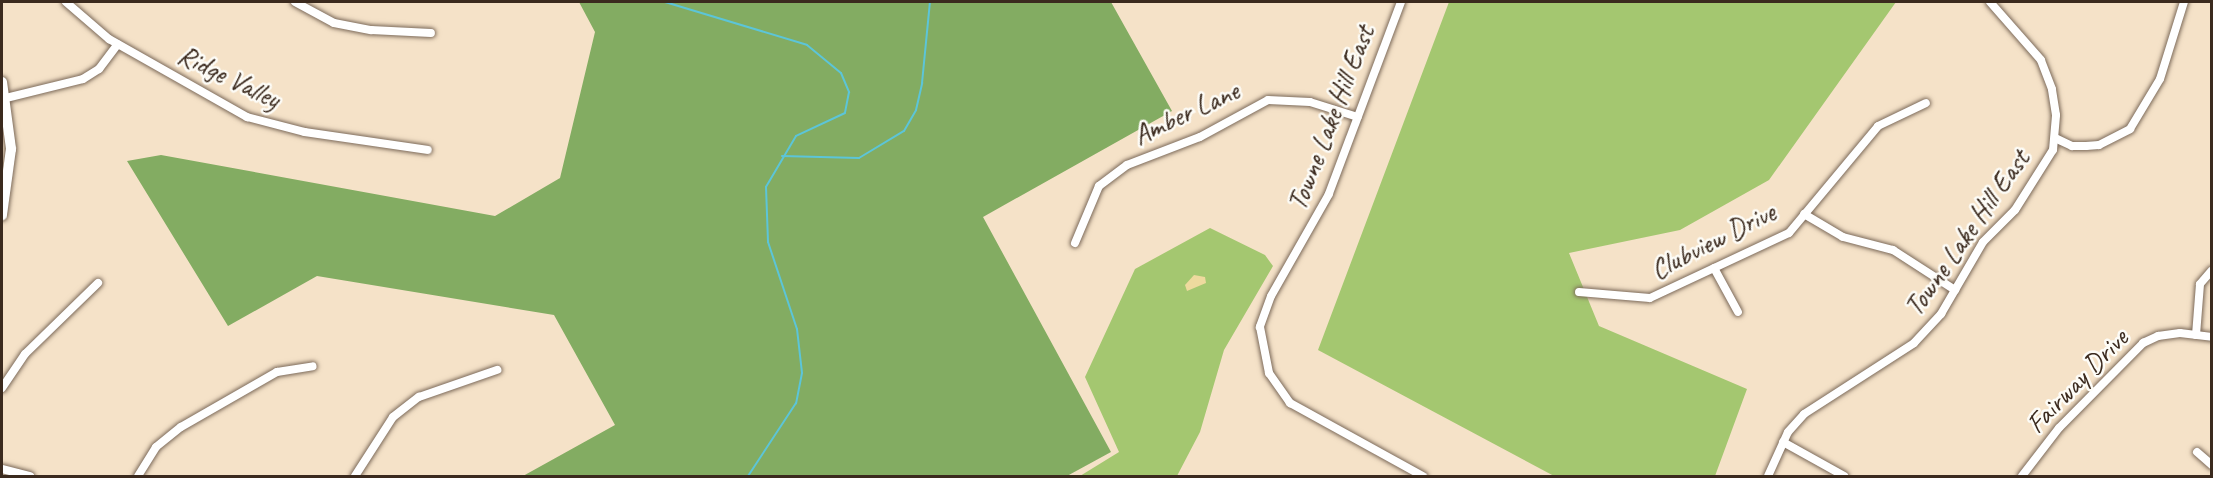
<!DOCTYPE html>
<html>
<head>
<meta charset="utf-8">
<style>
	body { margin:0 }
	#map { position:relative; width:2213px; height:478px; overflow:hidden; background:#f5e2c8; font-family:Caveat,sans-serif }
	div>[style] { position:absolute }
	.green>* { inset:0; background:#a4c770 }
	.forest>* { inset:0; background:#83ac62 }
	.sand>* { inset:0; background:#eeda9e }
	.stream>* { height:2px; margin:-1px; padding:0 1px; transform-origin:1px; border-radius:1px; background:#5cc5d8 }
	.roads { filter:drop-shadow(0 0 2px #7c6a5a) drop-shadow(0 0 2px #7c6a5a) }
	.street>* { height:8px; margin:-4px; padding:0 4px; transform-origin:4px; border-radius:4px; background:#fff }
	.secondary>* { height:10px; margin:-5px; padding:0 5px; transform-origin:5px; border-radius:5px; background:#fff }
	span { translate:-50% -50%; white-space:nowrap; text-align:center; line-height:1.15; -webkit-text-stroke:5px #fdfcf7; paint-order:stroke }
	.street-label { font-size:28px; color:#3b2a1e }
	.frame { position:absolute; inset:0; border:3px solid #3b2a1e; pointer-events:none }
</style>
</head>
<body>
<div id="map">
	<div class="green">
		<i style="clip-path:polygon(1449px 2px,1896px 2px,1769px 180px,1680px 230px,1569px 253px,1599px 326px,1747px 389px,1715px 476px,1554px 476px,1318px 350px)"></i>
		<i style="clip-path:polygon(1210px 228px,1265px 255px,1273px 266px,1224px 350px,1200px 432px,1177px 476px,1080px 476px,1119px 452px,1085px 377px,1135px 269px)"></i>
	</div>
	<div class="forest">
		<i style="clip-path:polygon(579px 2px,1111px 2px,1172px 111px,983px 217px,1111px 452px,1067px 476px,523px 476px,615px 425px,554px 315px,317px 276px,228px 326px,127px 161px,161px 155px,495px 216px,560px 178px,595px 32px)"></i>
	</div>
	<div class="sand">
		<i style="clip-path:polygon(1194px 275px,1205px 277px,1206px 283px,1187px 291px,1185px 285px)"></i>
	</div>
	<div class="stream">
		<i style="left:665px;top:2px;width:148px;rotate:16.8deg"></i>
		<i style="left:807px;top:45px;width:44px;rotate:39.5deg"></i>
		<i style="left:841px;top:73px;width:21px;rotate:67deg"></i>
		<i style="left:849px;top:92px;width:21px;rotate:101deg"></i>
		<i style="left:845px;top:113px;width:54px;rotate:154.9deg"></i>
		<i style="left:796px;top:136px;width:59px;rotate:120.5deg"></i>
		<i style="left:766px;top:187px;width:55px;rotate:87.9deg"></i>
		<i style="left:768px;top:242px;width:92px;rotate:71.6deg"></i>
		<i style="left:797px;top:329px;width:44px;rotate:83.5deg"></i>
		<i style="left:802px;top:373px;width:31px;rotate:101deg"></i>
		<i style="left:796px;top:403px;width:87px;rotate:123.3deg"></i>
		<i style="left:782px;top:156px;width:77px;rotate:1.5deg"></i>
		<i style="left:859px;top:158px;width:52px;rotate:-31deg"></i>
		<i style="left:904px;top:131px;width:24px;rotate:-60deg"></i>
		<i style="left:916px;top:110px;width:28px;rotate:-77deg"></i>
		<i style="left:922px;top:83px;width:81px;rotate:-84.4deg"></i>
	</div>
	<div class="roads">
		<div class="street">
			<i style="left:66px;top:2px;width:57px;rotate:40.7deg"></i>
			<i style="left:109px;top:39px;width:159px;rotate:29.5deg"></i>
			<i style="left:247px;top:117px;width:60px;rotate:14.5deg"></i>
			<i style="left:305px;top:132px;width:124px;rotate:8.3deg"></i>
			<i style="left:295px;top:2px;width:44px;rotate:28.3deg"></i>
			<i style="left:334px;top:23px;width:38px;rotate:11deg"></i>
			<i style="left:371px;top:30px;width:60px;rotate:2.9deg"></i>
			<i style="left:1401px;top:2px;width:205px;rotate:110.6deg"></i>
			<i style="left:1329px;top:194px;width:117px;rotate:119.6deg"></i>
			<i style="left:1271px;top:296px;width:33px;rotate:110deg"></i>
			<i style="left:1260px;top:327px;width:47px;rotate:78.9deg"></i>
			<i style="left:1269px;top:373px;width:37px;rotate:55deg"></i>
			<i style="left:1290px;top:403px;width:152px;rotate:28.8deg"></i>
			<i style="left:6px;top:98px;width:79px;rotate:-13.9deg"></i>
			<i style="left:83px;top:79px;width:19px;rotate:-32deg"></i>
			<i style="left:99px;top:69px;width:31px;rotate:-53deg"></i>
			<i style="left:2055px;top:138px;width:19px;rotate:25deg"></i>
			<i style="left:2072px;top:146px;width:14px"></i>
			<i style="left:2086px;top:146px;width:13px;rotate:-4deg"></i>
			<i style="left:2099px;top:145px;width:35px;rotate:-27deg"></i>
			<i style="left:2130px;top:129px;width:58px;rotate:-59deg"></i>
			<i style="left:2160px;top:79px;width:81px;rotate:-72.7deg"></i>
			<i style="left:1804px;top:214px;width:45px;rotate:30.5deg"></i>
			<i style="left:1843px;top:237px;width:52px;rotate:14.6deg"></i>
			<i style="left:1893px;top:250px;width:74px;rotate:32.8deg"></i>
			<i style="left:1075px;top:243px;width:62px;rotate:-67.2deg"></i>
			<i style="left:1099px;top:186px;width:35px;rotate:-37deg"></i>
			<i style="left:1127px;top:165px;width:78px;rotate:-21deg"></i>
			<i style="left:1200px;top:137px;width:77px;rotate:-28.6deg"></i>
			<i style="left:1268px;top:100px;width:42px;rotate:2.7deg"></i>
			<i style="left:1310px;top:102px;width:50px;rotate:17.4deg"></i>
			<i style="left:1714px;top:268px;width:50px;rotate:61.4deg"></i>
			<i style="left:1579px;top:292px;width:71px;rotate:4.8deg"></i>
			<i style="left:1650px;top:298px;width:153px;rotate:-25.1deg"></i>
			<i style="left:1789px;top:233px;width:139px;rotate:-50.2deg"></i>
			<i style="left:1878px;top:126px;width:53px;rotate:-25.6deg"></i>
			<i style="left:2196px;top:335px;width:51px;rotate:-85.5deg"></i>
			<i style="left:2200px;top:284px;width:18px;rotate:-49deg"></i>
			<i style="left:2px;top:388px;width:41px;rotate:-55.9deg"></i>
			<i style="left:25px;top:354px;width:102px;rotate:-44.2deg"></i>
			<i style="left:1783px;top:442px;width:70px;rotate:29.1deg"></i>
			<i style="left:2197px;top:452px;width:20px;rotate:41deg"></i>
			<i style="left:2px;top:469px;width:29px;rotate:14deg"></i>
			<i style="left:138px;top:476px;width:34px;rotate:-58deg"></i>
			<i style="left:156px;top:447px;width:32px;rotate:-39deg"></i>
			<i style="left:181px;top:427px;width:111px;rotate:-29.8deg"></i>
			<i style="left:277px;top:372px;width:36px;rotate:-9deg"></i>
			<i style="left:355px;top:476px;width:70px;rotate:-57.2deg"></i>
			<i style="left:393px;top:417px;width:33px;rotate:-38deg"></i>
			<i style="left:419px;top:397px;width:83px;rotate:-19.1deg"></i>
			<i style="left:1768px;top:476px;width:48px;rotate:-65.6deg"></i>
			<i style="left:1788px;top:432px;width:24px;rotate:-48deg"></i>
			<i style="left:1804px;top:414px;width:131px;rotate:-32.8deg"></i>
			<i style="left:1914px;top:343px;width:40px;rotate:-47deg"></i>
			<i style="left:1941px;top:314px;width:83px;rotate:-59.7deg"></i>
			<i style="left:1983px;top:242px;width:45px;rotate:-45deg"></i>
			<i style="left:2015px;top:210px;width:71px;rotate:-57.7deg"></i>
			<i style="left:2053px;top:150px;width:35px;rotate:-85deg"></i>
			<i style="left:2056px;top:115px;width:26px;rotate:-99deg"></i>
			<i style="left:2052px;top:89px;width:31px;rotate:-111deg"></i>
			<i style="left:2041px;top:60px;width:77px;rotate:-131.3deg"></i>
			<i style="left:2022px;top:476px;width:61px;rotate:-52.4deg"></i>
			<i style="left:2059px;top:428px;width:120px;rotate:-45.3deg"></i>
			<i style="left:2143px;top:343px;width:17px;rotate:-25deg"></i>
			<i style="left:2158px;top:336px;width:22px;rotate:-8deg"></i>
			<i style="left:2180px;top:333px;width:32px;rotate:7deg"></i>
		</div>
		<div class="secondary">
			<i style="left:2px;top:82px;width:68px;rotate:82.3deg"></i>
			<i style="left:11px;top:149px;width:67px;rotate:97.8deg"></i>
		</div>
	</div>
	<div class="street-label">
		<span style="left:229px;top:77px;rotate:26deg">Ridge Valley</span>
		<span style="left:1186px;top:113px;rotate:-25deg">Amber Lane</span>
		<span style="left:1331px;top:118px;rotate:-69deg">Towne Lake Hill East</span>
		<span style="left:1967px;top:233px;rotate:-55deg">Towne Lake Hill East</span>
		<span style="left:1713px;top:241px;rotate:-27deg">Clubview Drive</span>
		<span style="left:2077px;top:381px;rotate:-46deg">Fairway Drive</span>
	</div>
	<div class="frame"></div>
</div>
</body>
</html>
